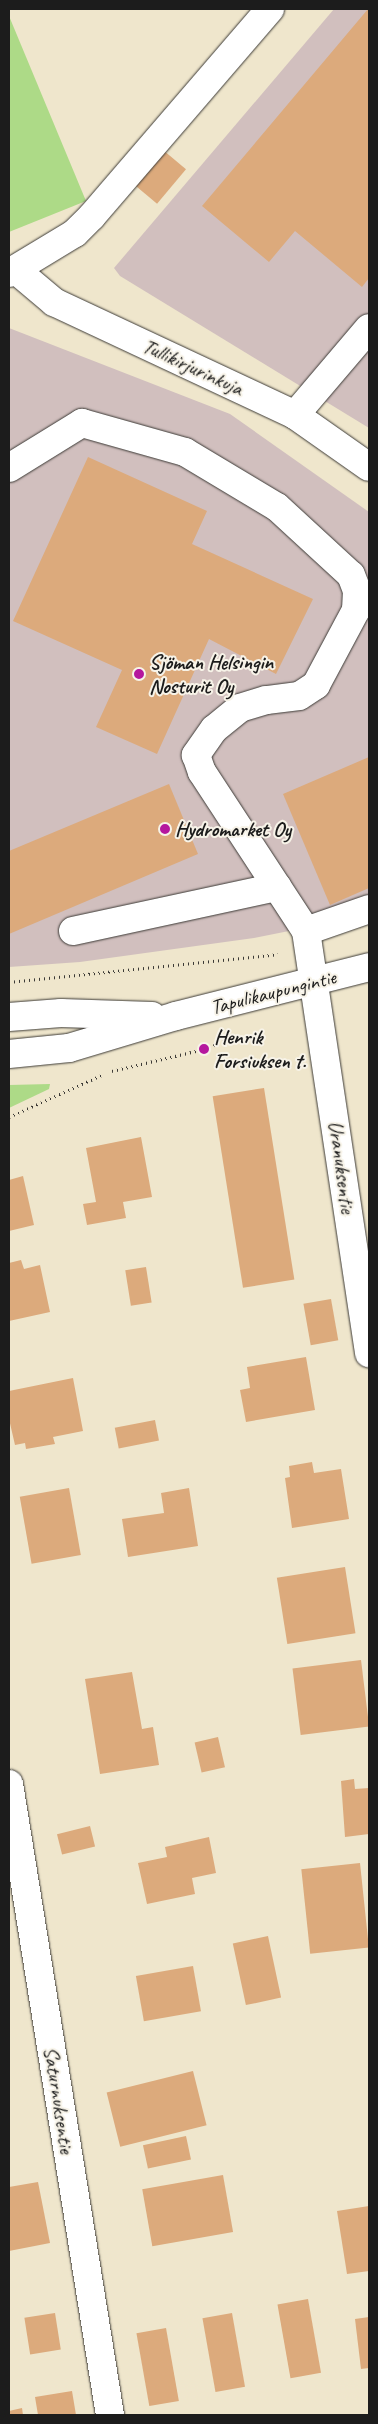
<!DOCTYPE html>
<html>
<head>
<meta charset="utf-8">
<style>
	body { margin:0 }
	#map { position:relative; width:378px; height:2424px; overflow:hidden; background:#efe6cc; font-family:Caveat,sans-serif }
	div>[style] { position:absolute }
	.industrial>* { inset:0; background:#d1bfbe }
	.green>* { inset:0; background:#adda87 }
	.building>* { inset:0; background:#dcaa7c; transform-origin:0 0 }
	.path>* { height:3px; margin-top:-1.5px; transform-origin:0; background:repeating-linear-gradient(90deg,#3c3a36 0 1px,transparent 0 5px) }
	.roads { filter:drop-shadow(0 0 1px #3c3a36) drop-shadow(0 0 1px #3c3a36) }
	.minor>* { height:28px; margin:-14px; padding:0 14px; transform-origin:14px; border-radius:14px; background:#fff }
	.major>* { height:28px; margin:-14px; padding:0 14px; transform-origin:14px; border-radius:14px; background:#fff }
	.dots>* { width:14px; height:14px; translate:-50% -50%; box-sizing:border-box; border:2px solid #f7f3e8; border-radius:50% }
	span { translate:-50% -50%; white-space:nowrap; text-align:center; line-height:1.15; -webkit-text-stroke:4px #f7f3e8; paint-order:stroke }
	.street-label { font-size:21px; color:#1c1c1c }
	.poi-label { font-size:21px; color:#1c1c1c; font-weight:700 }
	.left { translate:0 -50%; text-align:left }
	.frame { position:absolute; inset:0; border:10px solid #1c1c1c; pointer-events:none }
</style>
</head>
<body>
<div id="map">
	<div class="industrial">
		<i style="clip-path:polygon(334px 9px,369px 9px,369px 428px,120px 276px,114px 268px)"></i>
		<i style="clip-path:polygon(9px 328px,230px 414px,369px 512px,369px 915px,254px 938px,80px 962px,9px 967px)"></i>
	</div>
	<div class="green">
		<i style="clip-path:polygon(9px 16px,86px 201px,9px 232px)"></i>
		<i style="clip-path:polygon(50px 1084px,49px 1089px,9px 1108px,9px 1085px)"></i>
	</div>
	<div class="building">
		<i style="clip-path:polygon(368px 9px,369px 278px,362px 287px,295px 231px,269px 262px,202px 206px)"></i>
		<i style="left:163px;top:150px;width:30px;height:45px;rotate:40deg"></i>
		<i style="clip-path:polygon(88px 457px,207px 511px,192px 544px,313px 599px,276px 674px,209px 639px,157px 754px,96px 727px,122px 670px,13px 621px)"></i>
		<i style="clip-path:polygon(369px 757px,369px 888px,330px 905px,283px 794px)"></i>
		<i style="clip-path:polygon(169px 784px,198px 854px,9px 934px,9px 851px)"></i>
		<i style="left:264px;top:1088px;width:194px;height:52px;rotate:81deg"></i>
		<i style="clip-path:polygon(141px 1137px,152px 1197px,123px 1202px,126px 1218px,87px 1225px,83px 1204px,96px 1202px,86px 1148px)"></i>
		<i style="clip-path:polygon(23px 1176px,34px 1225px,9px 1231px,9px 1180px)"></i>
		<i style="clip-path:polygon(21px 1260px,24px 1269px,40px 1265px,50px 1312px,9px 1321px,9px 1263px)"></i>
		<i style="left:146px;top:1267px;width:36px;height:21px;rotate:81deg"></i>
		<i style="left:331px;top:1299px;width:42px;height:28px;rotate:80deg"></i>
		<i style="clip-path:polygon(306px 1357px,315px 1410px,246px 1422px,240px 1390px,250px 1388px,247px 1367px)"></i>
		<i style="clip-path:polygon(73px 1378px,83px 1431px,53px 1437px,55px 1444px,26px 1449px,25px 1443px,15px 1445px,9px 1419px,9px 1391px)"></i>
		<i style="left:155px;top:1420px;width:21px;height:41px;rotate:79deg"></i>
		<i style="clip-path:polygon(312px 1462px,314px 1473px,341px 1469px,349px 1519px,292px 1528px,285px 1478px,290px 1477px,289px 1466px)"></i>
		<i style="left:69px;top:1488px;width:68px;height:50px;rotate:80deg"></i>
		<i style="clip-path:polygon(189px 1488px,198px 1546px,128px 1557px,122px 1519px,164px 1513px,161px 1493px)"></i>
		<i style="left:345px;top:1567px;width:67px;height:69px;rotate:81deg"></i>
		<i style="left:361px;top:1660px;width:67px;height:69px;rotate:83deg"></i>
		<i style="clip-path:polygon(132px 1672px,142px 1729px,153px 1727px,159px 1765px,100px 1774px,85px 1679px)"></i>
		<i style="left:218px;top:1737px;width:31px;height:24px;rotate:77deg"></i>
		<i style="clip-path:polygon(354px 1779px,355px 1789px,369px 1788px,369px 1834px,345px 1837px,341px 1781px)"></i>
		<i style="left:90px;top:1826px;width:21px;height:34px;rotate:76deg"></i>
		<i style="clip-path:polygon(209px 1837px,216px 1873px,192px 1878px,195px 1894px,147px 1904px,138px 1863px,167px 1857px,165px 1847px)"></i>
		<i style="left:360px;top:1863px;width:85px;height:59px;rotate:84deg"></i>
		<i style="left:268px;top:1936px;width:63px;height:36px;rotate:78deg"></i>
		<i style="left:193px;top:1966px;width:46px;height:58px;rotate:80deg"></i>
		<i style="left:193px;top:2071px;width:56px;height:89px;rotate:76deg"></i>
		<i style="left:186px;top:2136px;width:24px;height:44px;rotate:78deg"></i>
		<i style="left:223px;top:2175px;width:58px;height:82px;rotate:80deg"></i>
		<i style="clip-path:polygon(38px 2182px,50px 2243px,9px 2251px,9px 2187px)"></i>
		<i style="clip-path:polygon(369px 2206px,369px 2271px,347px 2274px,337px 2211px)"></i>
		<i style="left:308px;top:2299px;width:75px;height:31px;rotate:80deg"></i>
		<i style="left:55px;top:2313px;width:37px;height:31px;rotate:81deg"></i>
		<i style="left:232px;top:2313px;width:75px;height:30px;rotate:80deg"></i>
		<i style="clip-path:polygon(369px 2317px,369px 2368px,361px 2369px,355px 2319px)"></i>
		<i style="left:166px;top:2328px;width:74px;height:30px;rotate:80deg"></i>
		<i style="clip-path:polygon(72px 2391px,76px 2415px,38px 2415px,35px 2397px)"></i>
		<i style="clip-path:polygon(22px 2408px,23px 2415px,9px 2415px,9px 2411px)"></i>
	</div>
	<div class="path">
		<i style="left:9px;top:982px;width:270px;rotate:-5.9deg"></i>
		<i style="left:112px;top:1071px;width:95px;rotate:-13.4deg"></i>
		<i style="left:204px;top:1049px;width:35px;rotate:-22deg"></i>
		<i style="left:9px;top:1117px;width:104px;rotate:-24.4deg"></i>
	</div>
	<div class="roads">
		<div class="minor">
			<i style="left:16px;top:270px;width:50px;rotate:40.1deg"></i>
			<i style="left:54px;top:302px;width:266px;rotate:25.1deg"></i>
			<i style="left:295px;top:415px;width:90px;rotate:35.1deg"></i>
			<i style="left:9px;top:273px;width:77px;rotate:-31.2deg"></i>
			<i style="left:75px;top:233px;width:24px;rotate:-45deg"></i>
			<i style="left:92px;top:216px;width:273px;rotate:-49.3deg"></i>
			<i style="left:295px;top:415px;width:114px;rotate:-49.6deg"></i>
			<i style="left:9px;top:468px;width:86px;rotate:-31.7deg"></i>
			<i style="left:82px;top:423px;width:107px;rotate:15.7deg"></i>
			<i style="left:185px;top:452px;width:107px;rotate:30.9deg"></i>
			<i style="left:277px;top:507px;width:100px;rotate:42.6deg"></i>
			<i style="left:351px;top:575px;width:17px;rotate:69deg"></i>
			<i style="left:357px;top:591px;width:19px;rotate:93deg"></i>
			<i style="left:356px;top:610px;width:85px;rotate:118.1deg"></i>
			<i style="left:316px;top:685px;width:20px;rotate:147deg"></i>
			<i style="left:299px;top:696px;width:33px;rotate:173deg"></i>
			<i style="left:266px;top:700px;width:27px;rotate:163deg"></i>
			<i style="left:240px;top:708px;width:33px;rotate:141deg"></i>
			<i style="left:214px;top:729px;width:32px;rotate:125deg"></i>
			<i style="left:196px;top:755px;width:18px;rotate:71deg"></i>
			<i style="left:202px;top:772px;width:190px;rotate:56.8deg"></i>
			<i style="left:306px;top:931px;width:427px;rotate:81.5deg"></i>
			<i style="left:73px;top:931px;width:209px;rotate:-12.2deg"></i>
			<i style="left:306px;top:931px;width:67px;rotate:-19.2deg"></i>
			<i style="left:9px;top:1784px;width:639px;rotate:80.91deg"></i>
		</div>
		<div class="major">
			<i style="left:9px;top:1017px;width:52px;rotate:-4.4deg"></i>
			<i style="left:61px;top:1013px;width:91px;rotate:1.9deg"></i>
			<i style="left:9px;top:1054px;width:60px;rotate:-5.7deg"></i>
			<i style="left:69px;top:1048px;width:112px;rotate:-16.7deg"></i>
			<i style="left:176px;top:1016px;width:199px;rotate:-14.2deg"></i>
		</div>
	</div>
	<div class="dots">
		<i style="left:139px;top:674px;background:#b5179e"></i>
		<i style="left:165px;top:829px;background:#b5179e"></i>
		<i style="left:204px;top:1049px;background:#b5179e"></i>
	</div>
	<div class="street-label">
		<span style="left:193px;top:367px;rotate:25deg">Tullikirjurinkuja</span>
		<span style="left:273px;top:992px;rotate:-14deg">Tapulikaupungintie</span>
		<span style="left:342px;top:1167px;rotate:82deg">Uranuksentie</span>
		<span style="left:59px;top:2100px;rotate:81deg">Saturnuksentie</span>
	</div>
	<div class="poi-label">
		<span class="left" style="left:149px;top:674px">Sjöman Helsingin<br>Nosturit Oy</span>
		<span class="left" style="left:175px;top:829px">Hydromarket Oy</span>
		<span class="left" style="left:214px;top:1049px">Henrik<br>Forsiuksen t.</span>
	</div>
	<div class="frame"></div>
</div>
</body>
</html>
